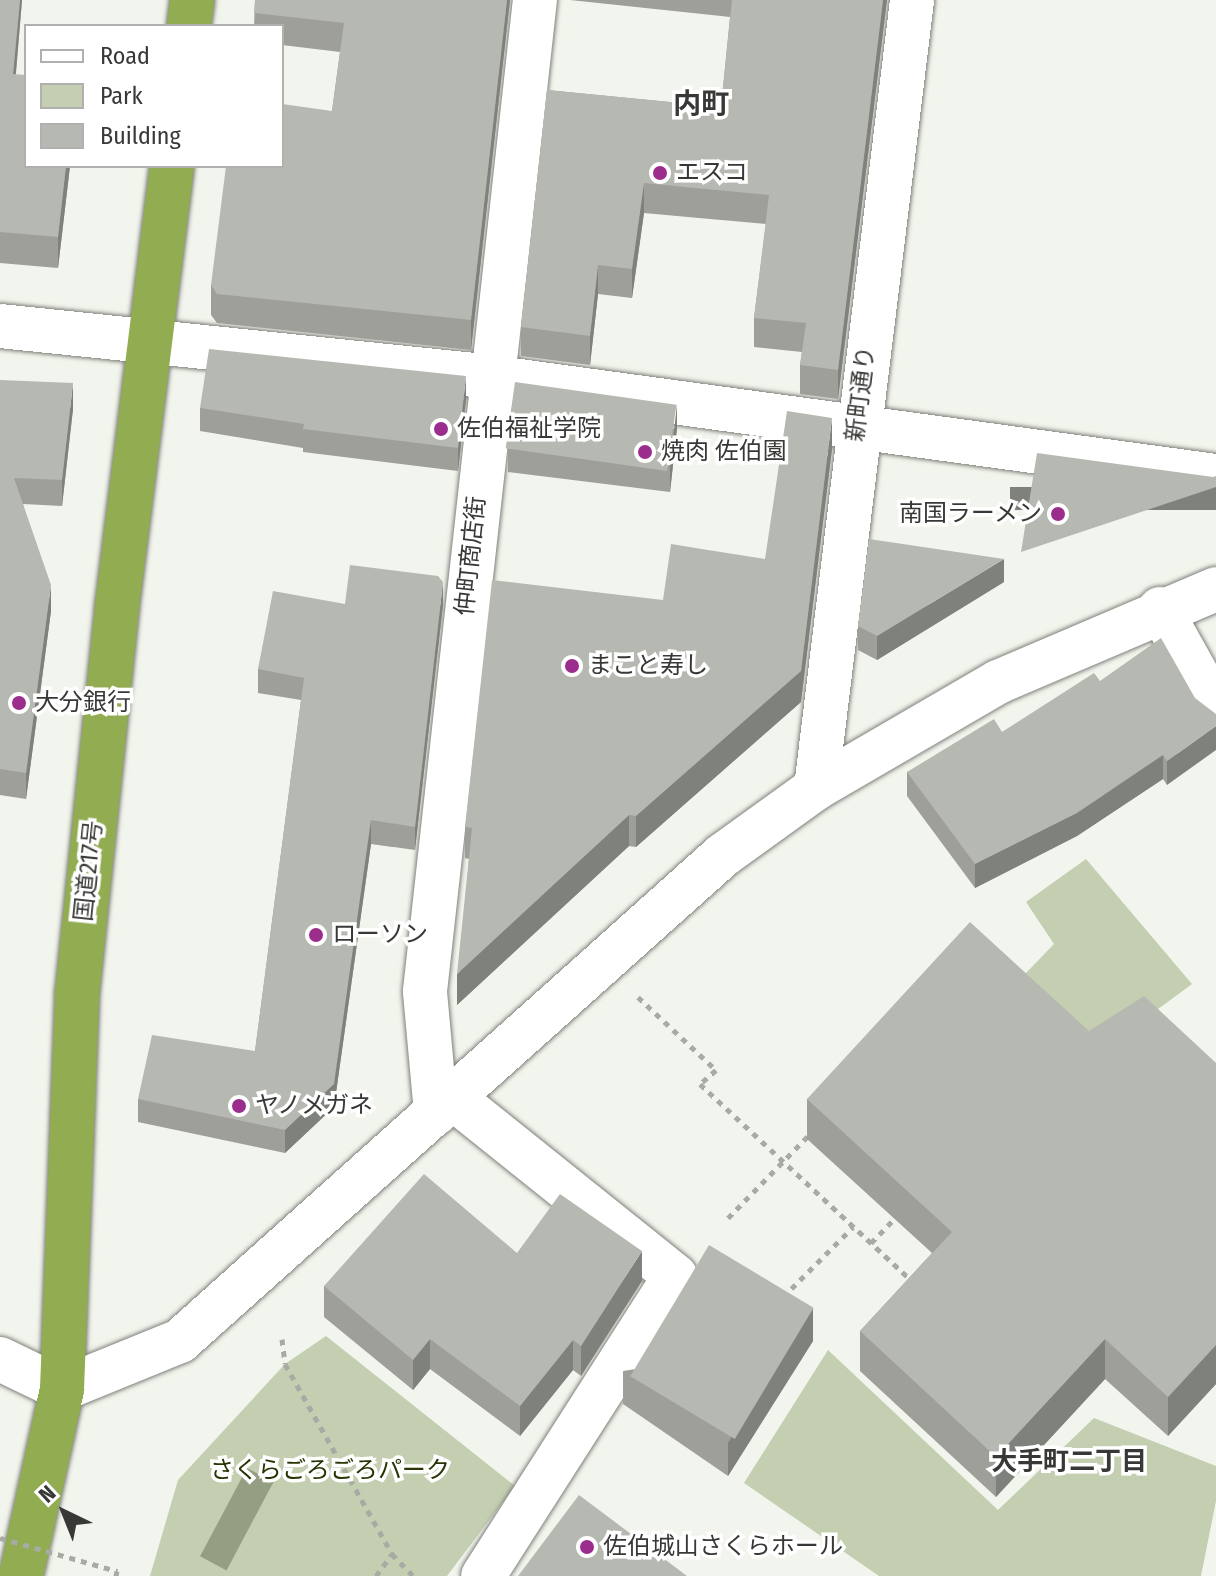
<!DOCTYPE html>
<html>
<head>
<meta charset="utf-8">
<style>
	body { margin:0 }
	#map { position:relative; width:1216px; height:1576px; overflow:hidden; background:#f2f5ed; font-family:"Fira Sans Condensed","Noto Sans JP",sans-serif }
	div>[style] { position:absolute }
	.green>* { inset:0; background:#c4cfb2 }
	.water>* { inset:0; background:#949e82; transform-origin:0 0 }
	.path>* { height:5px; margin-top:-2.5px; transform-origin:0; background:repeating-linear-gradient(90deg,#a8aaa4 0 6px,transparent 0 12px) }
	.roads { filter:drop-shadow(0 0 2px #7f817b) drop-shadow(0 0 2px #7f817b) }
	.street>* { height:44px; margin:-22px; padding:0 22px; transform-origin:22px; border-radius:22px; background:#fff }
	.secondary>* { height:44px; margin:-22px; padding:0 22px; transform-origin:22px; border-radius:22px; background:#fff }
	.highway>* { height:44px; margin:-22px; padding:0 22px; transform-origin:22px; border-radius:22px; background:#91ac51 }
	.path-bridge>* { height:5px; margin-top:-2.5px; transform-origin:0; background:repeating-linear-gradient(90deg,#a8aaa4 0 6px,transparent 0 12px) }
	.wall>* { inset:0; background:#9d9f98 }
	.shaded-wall>* { inset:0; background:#7f827c; transform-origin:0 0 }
	.building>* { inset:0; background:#b6b9b1; transform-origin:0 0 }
	.dots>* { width:22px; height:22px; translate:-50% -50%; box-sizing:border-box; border:4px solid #fff; border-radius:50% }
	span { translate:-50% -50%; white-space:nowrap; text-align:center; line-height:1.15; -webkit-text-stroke:7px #fff; paint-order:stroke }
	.poi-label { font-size:24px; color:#383936 }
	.left { translate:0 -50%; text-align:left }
	.right { translate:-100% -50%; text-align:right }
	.street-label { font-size:24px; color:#383936 }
	.park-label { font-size:24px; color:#273403 }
	.neighbourhood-label { font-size:26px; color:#383936; font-weight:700 }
	.quarter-label { font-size:28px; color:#383936; font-weight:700 }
	.legend { position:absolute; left:24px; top:24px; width:260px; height:144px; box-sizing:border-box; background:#fff; border:2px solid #afb0af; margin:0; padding:10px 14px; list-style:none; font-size:24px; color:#383936 }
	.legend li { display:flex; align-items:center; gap:16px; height:40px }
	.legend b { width:40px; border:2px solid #afb0af }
	.north { position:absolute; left:24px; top:1472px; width:80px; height:80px; -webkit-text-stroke:6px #fff; paint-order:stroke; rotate:317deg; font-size:22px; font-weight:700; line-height:32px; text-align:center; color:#383936 }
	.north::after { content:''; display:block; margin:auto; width:28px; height:36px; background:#383936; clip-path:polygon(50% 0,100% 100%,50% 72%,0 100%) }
</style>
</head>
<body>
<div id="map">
	<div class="green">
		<i style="clip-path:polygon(1086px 859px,1192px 984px,1096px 1055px,1025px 974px,1054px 944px,1026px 902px)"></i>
		<i style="clip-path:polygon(326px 1336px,515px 1486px,447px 1576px,150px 1576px,178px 1480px,285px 1364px)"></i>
		<i style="clip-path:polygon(828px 1350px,998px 1510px,1094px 1418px,1216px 1466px,1216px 1501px,1201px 1576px,879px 1576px,744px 1483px)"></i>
	</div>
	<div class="water">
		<i style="left:247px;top:1468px;width:30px;height:100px;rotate:28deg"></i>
	</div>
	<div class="path">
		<i style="left:638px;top:997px;width:107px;rotate:43.1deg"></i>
		<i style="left:716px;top:1070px;width:21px;rotate:139deg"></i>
		<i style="left:700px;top:1084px;width:289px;rotate:42.9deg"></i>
		<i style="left:728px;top:1218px;width:119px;rotate:-45.7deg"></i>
		<i style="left:871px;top:1243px;width:33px;rotate:-46deg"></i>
		<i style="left:783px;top:1297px;width:99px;rotate:-45deg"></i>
		<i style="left:282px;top:1339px;width:25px;rotate:83deg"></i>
		<i style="left:285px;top:1364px;width:218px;rotate:60.6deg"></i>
		<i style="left:392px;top:1554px;width:30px;rotate:46deg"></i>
		<i style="left:116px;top:1576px;width:5px;rotate:-79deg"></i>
		<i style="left:376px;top:1576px;width:27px;rotate:-54deg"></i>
	</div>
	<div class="roads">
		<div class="street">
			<i style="left:0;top:326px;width:493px;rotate:5.9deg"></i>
			<i style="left:490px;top:377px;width:733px;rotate:7.77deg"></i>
			<i style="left:1160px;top:609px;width:115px;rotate:60.8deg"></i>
			<i style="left:816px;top:788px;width:794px;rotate:-83.05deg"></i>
			<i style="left:453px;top:1098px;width:285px;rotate:38.7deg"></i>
			<i style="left:675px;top:1276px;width:356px;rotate:122.6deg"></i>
			<i style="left:436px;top:1113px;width:122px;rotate:-95.2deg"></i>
			<i style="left:425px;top:991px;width:997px;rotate:-83.67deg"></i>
		</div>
		<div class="secondary">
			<i style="left:0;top:1359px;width:69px;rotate:25.8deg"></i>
			<i style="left:62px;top:1389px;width:127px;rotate:-22.1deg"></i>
			<i style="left:180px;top:1341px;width:729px;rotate:-41.83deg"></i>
			<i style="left:723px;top:855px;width:115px;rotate:-35.8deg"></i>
			<i style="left:816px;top:788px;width:211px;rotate:-30.2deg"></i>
			<i style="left:998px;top:682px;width:237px;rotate:-23.1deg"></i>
		</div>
		<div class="highway">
			<i style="left:189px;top:26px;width:26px;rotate:-83deg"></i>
			<i style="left:21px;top:1576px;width:191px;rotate:-77.6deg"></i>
			<i style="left:62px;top:1389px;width:394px;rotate:-87.8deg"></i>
			<i style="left:77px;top:995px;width:390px;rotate:-84.1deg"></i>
			<i style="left:117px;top:607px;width:444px;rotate:-82.9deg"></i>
		</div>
	</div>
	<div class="path-bridge">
		<i style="left:0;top:1538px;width:122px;rotate:15.8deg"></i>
	</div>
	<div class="wall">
		<i style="clip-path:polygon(0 0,22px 0,16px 74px,26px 166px,70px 166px,58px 268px,0 263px)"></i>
		<i style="clip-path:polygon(255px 0,510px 0,471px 350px,217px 323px,211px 315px,211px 285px,332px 111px,340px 52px,282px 45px,282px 26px,254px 26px)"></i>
		<i style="clip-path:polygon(570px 0,887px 0,838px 399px,800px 394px,800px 365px,802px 352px,754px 347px,754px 318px,766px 224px,644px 213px,632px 298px,598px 294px,590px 365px,521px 356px,521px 327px,547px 90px,721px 107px,730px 17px)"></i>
		<i style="clip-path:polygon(0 380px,73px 409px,62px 506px,23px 504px,51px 611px,26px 799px,0 795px)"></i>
		<i style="clip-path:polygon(466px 400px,458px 471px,303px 452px,303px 448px,200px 431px,200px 408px)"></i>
		<i style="clip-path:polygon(677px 428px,670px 492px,508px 472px,508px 449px)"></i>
		<i style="clip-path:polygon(832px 449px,801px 702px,636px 847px,629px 846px,457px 1005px,469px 859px,465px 858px,465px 827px,663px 600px,765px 559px)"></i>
		<i style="clip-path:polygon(1004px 582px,877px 660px,858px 650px,858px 626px)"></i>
		<i style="clip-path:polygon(345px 604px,443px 605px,415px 850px,371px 844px,334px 1107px,285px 1153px,138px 1122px,138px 1099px,255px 1051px,301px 700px,258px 693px,258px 669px)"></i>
		<i style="clip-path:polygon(1100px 681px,1195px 698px,1167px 785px,1163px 779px,1077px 836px,975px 888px,907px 796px,907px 772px,1002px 732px)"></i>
		<i style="clip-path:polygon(1089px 1031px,1216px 1063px,1216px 1384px,1168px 1436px,1105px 1379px,996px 1497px,860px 1371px,860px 1331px,932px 1253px,807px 1139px,807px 1099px)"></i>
		<i style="clip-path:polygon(517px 1253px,642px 1281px,581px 1376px,573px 1370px,520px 1436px,430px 1369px,413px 1390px,324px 1317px,324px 1286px)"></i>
		<i style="clip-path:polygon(813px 1341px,728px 1476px,623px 1404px,623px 1371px)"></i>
	</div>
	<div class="shaded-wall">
		<i style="clip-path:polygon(20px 0,22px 0,13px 105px,13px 74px)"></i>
		<i style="clip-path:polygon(507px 0,510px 0,471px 350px,471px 320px)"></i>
		<i style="clip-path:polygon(883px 0,887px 0,838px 399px,838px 370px)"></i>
		<i style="clip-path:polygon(66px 166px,70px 166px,58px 268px,58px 237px)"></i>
		<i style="clip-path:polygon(644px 183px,644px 213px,632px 298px,632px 269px)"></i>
		<i style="clip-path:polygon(598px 265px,598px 294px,590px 365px,590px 336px)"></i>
		<i style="clip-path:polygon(466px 376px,466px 400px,458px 471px,458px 448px)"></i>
		<i style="clip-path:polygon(73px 383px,73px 409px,62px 506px,62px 480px)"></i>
		<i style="clip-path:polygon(677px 404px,677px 428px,670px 492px,670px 468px)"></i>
		<i style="clip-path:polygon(832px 418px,832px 449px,801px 702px,636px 847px,636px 816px,801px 671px)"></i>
		<i style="left:1216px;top:487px;width:23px;height:206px;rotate:90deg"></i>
		<i style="clip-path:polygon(1004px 559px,1004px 582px,877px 660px,877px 636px)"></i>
		<i style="clip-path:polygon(443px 582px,443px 605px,415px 850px,415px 827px)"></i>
		<i style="clip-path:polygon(51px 585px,51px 611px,26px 799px,26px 773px)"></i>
		<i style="clip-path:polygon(1216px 726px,1216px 750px,1167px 785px,1167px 761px)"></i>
		<i style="clip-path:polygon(1163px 755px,1163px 779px,1077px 836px,975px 888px,975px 864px)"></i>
		<i style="clip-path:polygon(629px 815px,629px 846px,457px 1005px,457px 974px)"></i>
		<i style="clip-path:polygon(371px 820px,371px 844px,334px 1107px,285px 1153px,285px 1130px)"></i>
		<i style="clip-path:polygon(642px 1251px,642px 1281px,581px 1376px,581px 1346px)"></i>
		<i style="clip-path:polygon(813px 1308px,813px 1341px,728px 1476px,728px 1443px)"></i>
		<i style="clip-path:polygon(430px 1339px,430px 1369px,413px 1390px,413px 1360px)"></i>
		<i style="clip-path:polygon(1105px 1339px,1105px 1379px,996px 1497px,996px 1457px)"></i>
		<i style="clip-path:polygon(573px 1340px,573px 1370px,520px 1436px,520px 1406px)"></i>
		<i style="clip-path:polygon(1216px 1345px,1216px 1384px,1168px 1436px,1168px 1397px)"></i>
	</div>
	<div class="building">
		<i style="clip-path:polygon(0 0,20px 0,13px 74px,26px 75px,26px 166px,66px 166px,58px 237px,0 232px)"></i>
		<i style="clip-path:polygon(255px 0,507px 0,471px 320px,217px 294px,211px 285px,226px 166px,282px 166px,282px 104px,332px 111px,344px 23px,254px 13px)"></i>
		<i style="clip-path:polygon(732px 0,883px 0,838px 370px,800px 365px,806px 323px,754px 318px,769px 195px,644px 183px,632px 269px,598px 265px,590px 336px,521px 327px,547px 90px,721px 107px)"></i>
		<i style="clip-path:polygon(209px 349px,466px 376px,458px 448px,303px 429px,304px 424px,200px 408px)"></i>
		<i style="clip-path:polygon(0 380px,73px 383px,62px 480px,14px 478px,51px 585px,26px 773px,0 769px)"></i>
		<i style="left:515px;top:382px;width:163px;height:67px;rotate:8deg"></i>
		<i style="clip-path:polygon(787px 411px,832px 418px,801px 671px,636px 816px,629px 815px,457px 974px,472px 828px,465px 827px,492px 580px,663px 600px,671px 544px,765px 559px)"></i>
		<i style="clip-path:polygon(1037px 453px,1213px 477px,1216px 476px,1216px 487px,1021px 552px)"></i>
		<i style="clip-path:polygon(869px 539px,1004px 559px,877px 636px,858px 626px)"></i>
		<i style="clip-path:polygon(350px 565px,438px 576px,443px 582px,415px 827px,371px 820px,334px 1084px,285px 1130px,138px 1099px,152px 1035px,255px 1051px,304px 678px,258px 669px,273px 591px,345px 604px)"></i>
		<i style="clip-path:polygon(1161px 638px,1195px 698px,1216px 714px,1216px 726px,1167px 761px,1163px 755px,1077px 813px,975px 864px,907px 772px,994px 719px,1002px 732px,1094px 673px,1100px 681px)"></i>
		<i style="clip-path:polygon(970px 922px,1089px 1031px,1144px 996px,1216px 1063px,1216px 1345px,1168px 1397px,1105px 1339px,996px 1457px,860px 1331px,952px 1232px,807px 1099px)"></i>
		<i style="clip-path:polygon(424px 1174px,517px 1253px,560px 1194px,642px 1251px,581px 1346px,573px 1340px,520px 1406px,430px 1339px,413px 1360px,324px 1286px)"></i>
		<i style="left:709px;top:1245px;width:122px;height:153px;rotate:31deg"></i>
		<i style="clip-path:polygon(579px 1495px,687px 1576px,518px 1576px)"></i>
	</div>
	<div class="dots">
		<i style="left:660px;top:173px;background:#9b2d8d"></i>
		<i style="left:441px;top:429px;background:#9b2d8d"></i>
		<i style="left:645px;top:452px;background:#9b2d8d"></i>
		<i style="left:1058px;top:514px;background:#9b2d8d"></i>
		<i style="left:572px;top:666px;background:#9b2d8d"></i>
		<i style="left:19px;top:703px;background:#9b2d8d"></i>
		<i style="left:316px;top:935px;background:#9b2d8d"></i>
		<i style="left:239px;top:1106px;background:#9b2d8d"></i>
		<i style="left:587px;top:1547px;background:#9b2d8d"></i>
	</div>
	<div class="poi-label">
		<span class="left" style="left:676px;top:173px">エスコ</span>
		<span class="left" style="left:457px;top:429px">佐伯福祉学院</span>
		<span class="left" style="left:661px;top:452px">焼肉 佐伯園</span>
		<span class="right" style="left:1042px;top:514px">南国ラーメン</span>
		<span class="left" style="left:588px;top:666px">まこと寿し</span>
		<span class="left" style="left:35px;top:703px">大分銀行</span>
		<span class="left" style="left:332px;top:935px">ローソン</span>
		<span class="left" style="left:255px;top:1106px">ヤノメガネ</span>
		<span class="left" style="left:603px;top:1547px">佐伯城山さくらホール</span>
	</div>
	<div class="street-label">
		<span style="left:861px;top:394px;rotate:-83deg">新町通り</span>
		<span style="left:471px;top:556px;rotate:-84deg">仲町商店街</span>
		<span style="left:89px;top:871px;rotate:-84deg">国道217号</span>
	</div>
	<div class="park-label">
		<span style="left:330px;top:1471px">さくらごろごろパーク</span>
	</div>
	<div class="neighbourhood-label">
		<span style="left:1069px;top:1462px">大手町二丁目</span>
	</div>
	<div class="quarter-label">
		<span style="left:701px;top:104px">内町</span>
	</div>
	<ul class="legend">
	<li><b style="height:10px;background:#fff"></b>Road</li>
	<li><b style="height:22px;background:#c4cfb2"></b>Park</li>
	<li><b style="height:22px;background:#b6b9b1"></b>Building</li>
	</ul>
	<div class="north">N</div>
</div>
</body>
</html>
